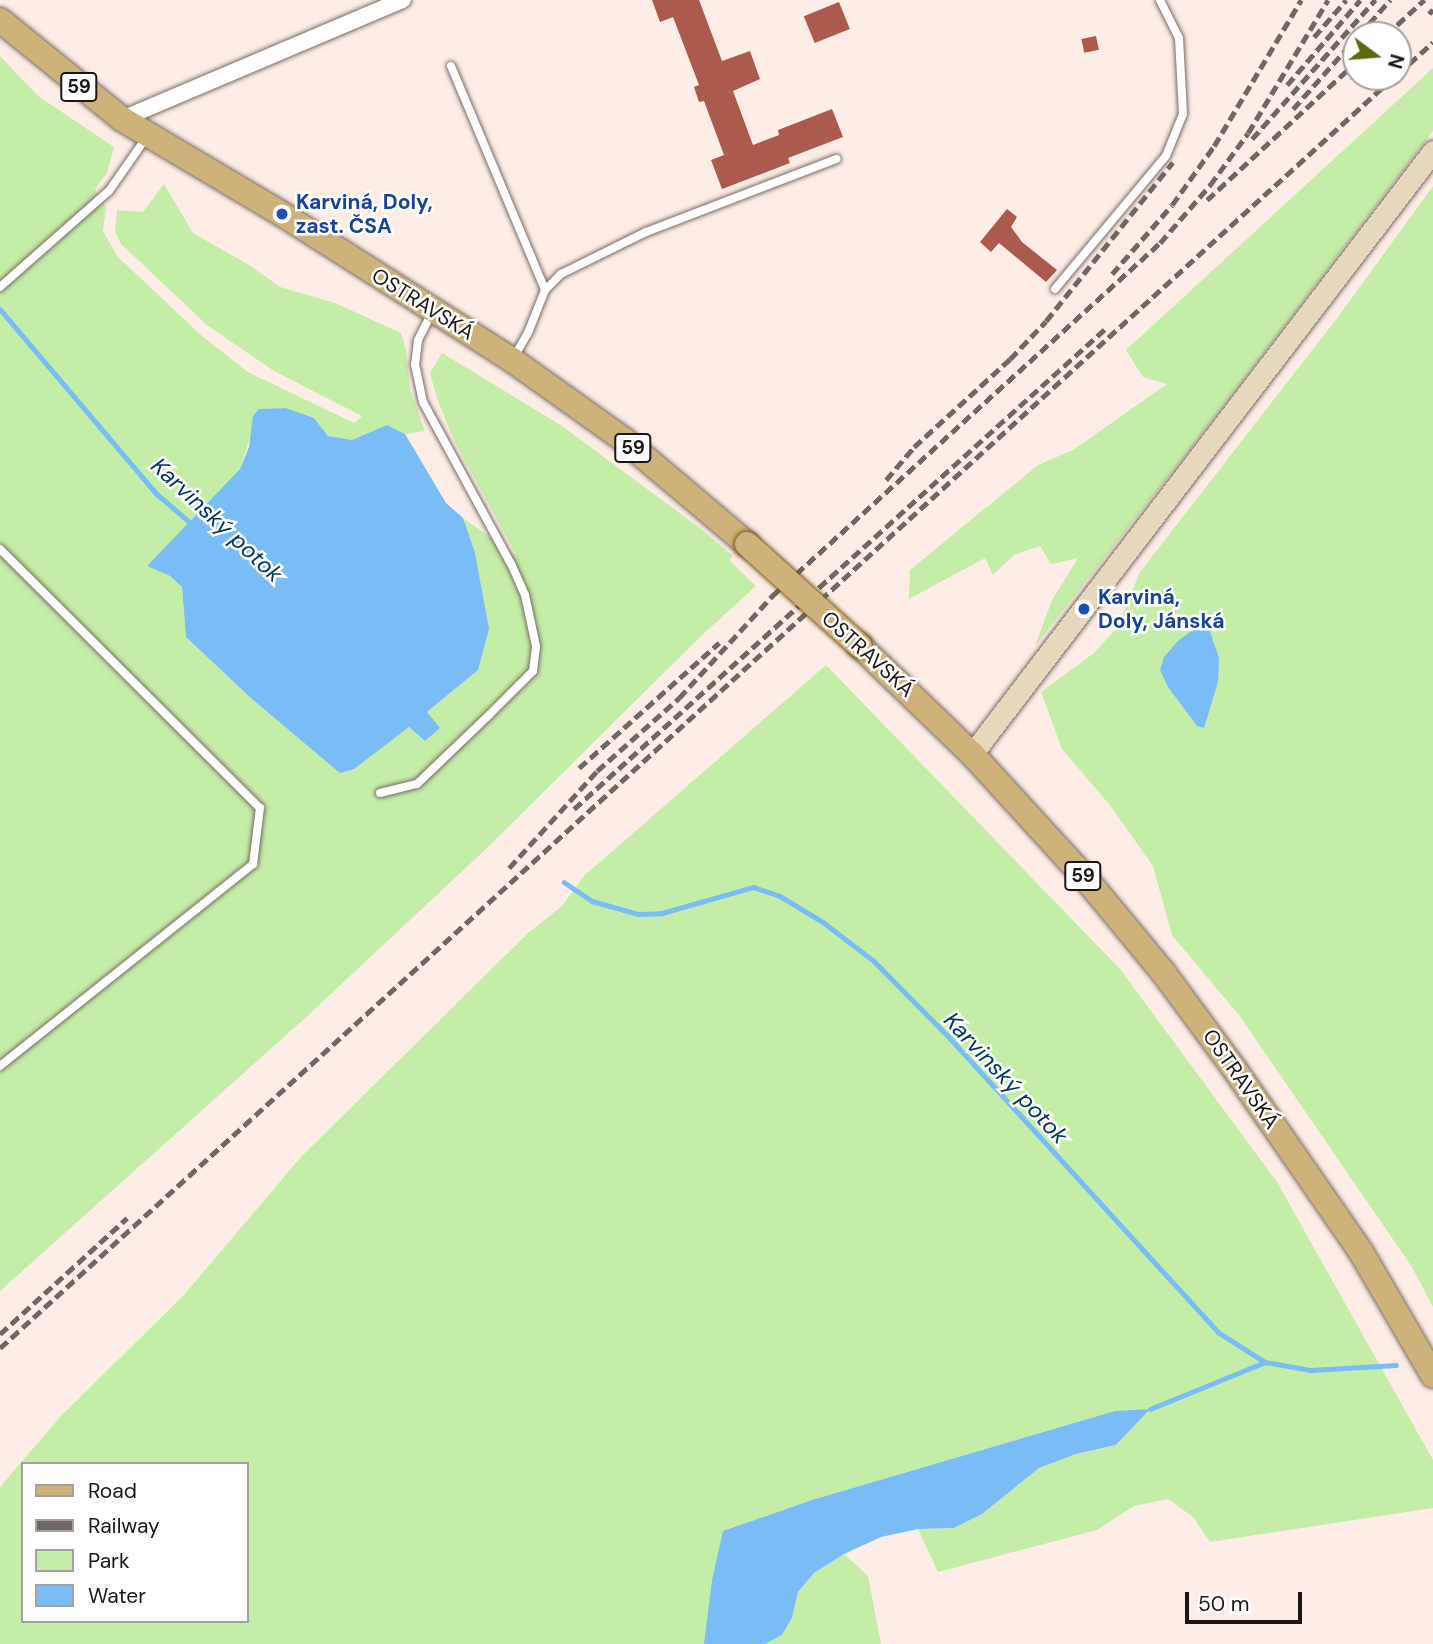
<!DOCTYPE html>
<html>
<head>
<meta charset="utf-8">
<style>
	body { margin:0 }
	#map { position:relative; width:1433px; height:1644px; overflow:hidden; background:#fdede6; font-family:"DM Sans",sans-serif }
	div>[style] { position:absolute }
	.green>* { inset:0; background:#c4eda7 }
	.water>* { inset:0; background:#79bcf6 }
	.stream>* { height:4.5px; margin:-2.25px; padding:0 2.25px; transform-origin:2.25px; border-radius:2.25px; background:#79bcf6 }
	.building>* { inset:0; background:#ab5a4d; transform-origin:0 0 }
	.roads { filter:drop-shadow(0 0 2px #7a6c66) drop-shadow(0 0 2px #7a6c66) }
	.lane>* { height:8px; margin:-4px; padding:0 4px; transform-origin:4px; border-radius:4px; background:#fff }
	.street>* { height:16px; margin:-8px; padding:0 8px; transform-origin:8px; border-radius:8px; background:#fff }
	.secondary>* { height:21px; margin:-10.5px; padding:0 10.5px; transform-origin:10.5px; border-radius:10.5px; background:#e6d8bc }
	.primary>* { height:24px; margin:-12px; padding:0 12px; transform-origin:12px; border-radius:12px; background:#cdb279 }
	.rail>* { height:4.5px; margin-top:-2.25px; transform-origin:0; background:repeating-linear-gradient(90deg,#706662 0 10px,transparent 0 15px) }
	.bridges { filter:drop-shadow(0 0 2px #79591b) drop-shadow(0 0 2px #79591b) }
	.primary-bridge>* { height:24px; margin:-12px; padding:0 12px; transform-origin:12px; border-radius:12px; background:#cdb279 }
	.dots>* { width:19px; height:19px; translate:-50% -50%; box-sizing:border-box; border:4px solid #fff; border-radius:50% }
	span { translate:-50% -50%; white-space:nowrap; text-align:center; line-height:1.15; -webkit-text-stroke:5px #fff; paint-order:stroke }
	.shield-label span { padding:2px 5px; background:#fff; border:2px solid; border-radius:5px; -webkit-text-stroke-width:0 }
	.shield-label { font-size:19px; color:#1b1513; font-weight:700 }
	.transit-label { font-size:21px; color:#164399; font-weight:700 }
	.left { translate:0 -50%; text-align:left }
	.street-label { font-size:21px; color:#1b1513 }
	.water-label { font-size:23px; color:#003458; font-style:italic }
	.legend { position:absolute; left:21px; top:1462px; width:228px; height:161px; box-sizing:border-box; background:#fff; border:2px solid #a4a1a1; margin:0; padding:9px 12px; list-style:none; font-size:21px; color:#1b1513 }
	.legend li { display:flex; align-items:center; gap:14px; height:35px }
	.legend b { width:35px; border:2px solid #a4a1a1 }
	.north { position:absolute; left:1342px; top:21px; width:70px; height:70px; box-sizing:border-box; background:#fff; border:2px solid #a4a1a1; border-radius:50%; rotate:106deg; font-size:19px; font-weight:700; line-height:28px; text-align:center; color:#1b1513 }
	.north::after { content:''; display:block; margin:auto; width:24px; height:32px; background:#60690e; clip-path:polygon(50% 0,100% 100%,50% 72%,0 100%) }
	.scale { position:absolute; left:1185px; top:1592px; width:117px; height:32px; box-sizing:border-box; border:4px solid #1b1513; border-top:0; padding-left:9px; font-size:21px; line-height:24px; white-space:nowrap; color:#1b1513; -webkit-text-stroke:5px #fff; paint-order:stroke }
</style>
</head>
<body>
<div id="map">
	<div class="green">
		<i style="clip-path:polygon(0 56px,38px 96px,114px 147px,107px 173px,95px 189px,106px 208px,103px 231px,117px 256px,202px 336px,248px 372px,354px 423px,362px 416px,274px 371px,207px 325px,121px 244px,115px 232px,117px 210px,143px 212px,164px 184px,193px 233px,249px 265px,280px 287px,335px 303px,401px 333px,406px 350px,410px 390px,425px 431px,405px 434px,387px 425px,352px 440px,328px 436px,314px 418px,286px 408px,259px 409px,240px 469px,147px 566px,170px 576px,182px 587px,186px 637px,253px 700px,340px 772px,409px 727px,425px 741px,427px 712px,478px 670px,481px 585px,463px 518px,517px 556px,455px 442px,438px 402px,430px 373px,442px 353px,562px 426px,701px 529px,733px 556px,729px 560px,756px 586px,700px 637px,487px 848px,303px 1020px,0 1291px)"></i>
		<i style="clip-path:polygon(1433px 68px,1433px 131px,1195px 443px,1035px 646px,1052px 600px,1078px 558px,1051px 564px,1040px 546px,1014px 555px,993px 575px,985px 558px,909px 599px,910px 570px,1038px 465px,1073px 450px,1167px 384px,1143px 377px,1126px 350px)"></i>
		<i style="clip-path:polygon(1433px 186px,1433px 1307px,1412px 1267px,1239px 1015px,1172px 935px,1153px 866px,1109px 804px,1062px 749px,1041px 692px,1094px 653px,1117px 628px,1140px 572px,1338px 317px)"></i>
		<i style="clip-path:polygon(evenodd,826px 665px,1120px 969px,1277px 1182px,1433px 1460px,1433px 1508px,1210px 1542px,1193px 1517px,1168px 1499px,1134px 1506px,1097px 1530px,938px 1572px,918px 1529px,954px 1528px,982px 1514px,1039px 1468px,1076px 1454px,1117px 1445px,1149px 1409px,1115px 1411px,812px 1500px,724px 1531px,712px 1580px,705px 1644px,0 1644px,0 1487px,61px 1416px,183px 1296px,301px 1157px,528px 933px,562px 906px,584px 876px,826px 665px,23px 1464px,247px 1464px,247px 1621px,23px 1621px,23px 1464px)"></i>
		<i style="clip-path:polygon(844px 1554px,868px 1576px,881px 1644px,765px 1644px,782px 1635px,792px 1618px,798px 1592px,814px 1573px)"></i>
	</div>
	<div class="water">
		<i style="clip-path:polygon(286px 408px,314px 418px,328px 436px,352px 440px,387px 425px,405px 434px,446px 503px,463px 518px,475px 553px,489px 629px,478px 670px,427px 712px,440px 728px,425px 741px,409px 727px,354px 769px,340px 773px,253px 700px,186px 637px,182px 587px,170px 576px,147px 566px,240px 469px,249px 447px,253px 416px,259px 409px)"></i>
		<i style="clip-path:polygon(1208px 626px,1219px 658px,1218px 682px,1204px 728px,1197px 726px,1168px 687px,1160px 670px,1164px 657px,1178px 641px,1190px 632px)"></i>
		<i style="clip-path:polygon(1150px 1409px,1116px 1445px,1076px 1454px,1039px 1468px,982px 1514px,954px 1528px,918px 1529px,881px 1537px,844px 1554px,814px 1573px,798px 1592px,792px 1618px,782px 1635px,765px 1644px,704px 1644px,712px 1580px,723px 1531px,812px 1500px,1115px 1411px)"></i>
	</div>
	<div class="stream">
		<i style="left:0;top:309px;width:243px;rotate:49.7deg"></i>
		<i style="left:157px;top:494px;width:48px;rotate:40.7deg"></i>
		<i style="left:564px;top:882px;width:34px;rotate:34deg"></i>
		<i style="left:592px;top:901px;width:48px;rotate:15.8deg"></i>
		<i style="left:638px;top:914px;width:24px;rotate:-2deg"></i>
		<i style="left:662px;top:913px;width:95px;rotate:-15.9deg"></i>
		<i style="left:753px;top:887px;width:28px;rotate:18deg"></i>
		<i style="left:780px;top:896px;width:50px;rotate:31.2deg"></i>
		<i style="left:823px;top:922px;width:64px;rotate:37.4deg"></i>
		<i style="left:874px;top:961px;width:105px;rotate:45.4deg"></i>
		<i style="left:948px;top:1036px;width:401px;rotate:47.6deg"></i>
		<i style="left:1218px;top:1332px;width:56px;rotate:32.6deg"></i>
		<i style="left:1265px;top:1362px;width:47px;rotate:9.9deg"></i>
		<i style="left:1311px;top:1370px;width:85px;rotate:-3.4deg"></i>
		<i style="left:1150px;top:1409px;width:124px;rotate:-22.2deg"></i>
	</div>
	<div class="building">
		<i style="clip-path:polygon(652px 0,699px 0,722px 61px,750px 51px,760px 79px,733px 91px,753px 145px,779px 135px,778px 130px,832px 109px,843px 137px,788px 158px,790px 163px,722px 189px,711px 160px,724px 155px,704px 101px,699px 102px,694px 87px,699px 85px,673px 17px,660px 22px)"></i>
		<i style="left:839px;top:2px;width:29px;height:38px;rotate:68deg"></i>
		<i style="left:1096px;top:36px;width:14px;height:15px;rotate:78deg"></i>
		<i style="clip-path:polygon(1007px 209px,1017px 217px,1011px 227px,1022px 242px,1057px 270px,1046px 282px,999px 243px,991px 252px,980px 242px)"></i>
	</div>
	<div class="roads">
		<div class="lane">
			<i style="left:451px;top:66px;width:243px;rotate:67.2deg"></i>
			<i style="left:0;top:287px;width:145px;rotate:-41.4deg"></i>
			<i style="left:109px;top:191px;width:65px;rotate:-55.1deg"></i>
			<i style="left:1055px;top:289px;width:173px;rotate:-50.2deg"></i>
			<i style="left:1166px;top:156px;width:45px;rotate:-68deg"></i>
			<i style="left:1183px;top:114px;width:76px;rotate:-93deg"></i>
			<i style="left:1179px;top:38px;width:42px;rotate:-116.6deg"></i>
			<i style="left:514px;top:357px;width:28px;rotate:-60deg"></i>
			<i style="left:528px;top:333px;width:46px;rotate:-68.4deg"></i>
			<i style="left:545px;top:290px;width:23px;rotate:-45deg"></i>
			<i style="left:561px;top:274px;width:95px;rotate:-26.3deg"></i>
			<i style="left:646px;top:232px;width:204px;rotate:-21deg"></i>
			<i style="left:0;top:549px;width:367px;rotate:44.9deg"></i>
			<i style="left:260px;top:808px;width:56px;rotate:97.1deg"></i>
			<i style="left:253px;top:864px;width:324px;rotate:141.4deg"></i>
			<i style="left:380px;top:793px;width:38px;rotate:-14deg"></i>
			<i style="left:417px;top:784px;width:100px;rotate:-43.8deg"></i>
			<i style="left:489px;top:715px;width:62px;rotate:-45deg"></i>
			<i style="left:533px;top:671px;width:25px;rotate:-83deg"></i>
			<i style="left:536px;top:646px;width:52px;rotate:-102.2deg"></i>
			<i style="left:525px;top:595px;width:34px;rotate:-114deg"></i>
			<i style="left:511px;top:564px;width:184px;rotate:-118.5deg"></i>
			<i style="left:423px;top:402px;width:38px;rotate:-102deg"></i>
			<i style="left:415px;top:365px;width:25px;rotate:-83deg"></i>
			<i style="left:418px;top:340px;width:29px;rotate:-63deg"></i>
		</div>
		<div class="street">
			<i style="left:122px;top:119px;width:305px;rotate:-23deg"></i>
		</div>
		<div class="secondary">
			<i style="left:972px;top:754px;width:759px;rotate:-52.6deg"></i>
		</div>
		<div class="primary">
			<i style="left:0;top:20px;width:157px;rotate:39.1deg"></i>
			<i style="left:122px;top:119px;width:186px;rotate:30.7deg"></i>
			<i style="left:282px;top:214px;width:272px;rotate:32.4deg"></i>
			<i style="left:512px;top:360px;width:138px;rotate:35.5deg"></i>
			<i style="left:624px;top:440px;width:161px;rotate:40.2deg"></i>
			<i style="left:860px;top:646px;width:156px;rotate:44deg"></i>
			<i style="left:972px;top:754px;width:169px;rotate:47.6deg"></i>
			<i style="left:1086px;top:879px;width:121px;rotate:50.4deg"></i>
			<i style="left:1163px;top:972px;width:118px;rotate:53.6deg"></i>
			<i style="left:1233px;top:1067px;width:225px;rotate:55.3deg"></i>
			<i style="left:1361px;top:1252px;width:143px;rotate:59.7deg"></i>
		</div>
	</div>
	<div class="rail">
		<i style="left:1429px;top:14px;width:6px;rotate:-51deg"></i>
		<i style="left:1359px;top:35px;width:47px;rotate:-48.5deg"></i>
		<i style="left:1386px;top:35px;width:52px;rotate:-42.6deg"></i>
		<i style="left:1314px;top:37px;width:49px;rotate:-49.1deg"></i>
		<i style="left:1398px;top:74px;width:47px;rotate:-42.4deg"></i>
		<i style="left:1287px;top:85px;width:112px;rotate:-49.3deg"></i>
		<i style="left:1293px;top:109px;width:95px;rotate:-48.4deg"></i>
		<i style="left:1252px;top:139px;width:186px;rotate:-48.5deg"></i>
		<i style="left:1207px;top:200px;width:203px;rotate:-42.8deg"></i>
		<i style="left:1112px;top:274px;width:91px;rotate:-49deg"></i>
		<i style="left:1172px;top:205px;width:72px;rotate:-54.6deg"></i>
		<i style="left:1214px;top:146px;width:170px;rotate:-59.2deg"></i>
		<i style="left:886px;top:480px;width:43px;rotate:-49.7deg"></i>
		<i style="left:914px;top:447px;width:130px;rotate:-42.5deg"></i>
		<i style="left:1010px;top:359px;width:52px;rotate:-46.5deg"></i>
		<i style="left:1046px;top:321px;width:203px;rotate:-51.4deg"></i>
		<i style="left:579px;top:768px;width:188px;rotate:-41.8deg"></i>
		<i style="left:574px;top:809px;width:717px;rotate:-42.12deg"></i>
		<i style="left:509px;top:868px;width:131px;rotate:-47.8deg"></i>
		<i style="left:597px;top:771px;width:110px;rotate:-41.7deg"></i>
		<i style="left:679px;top:698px;width:141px;rotate:-47.6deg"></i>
		<i style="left:774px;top:594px;width:522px;rotate:-42.28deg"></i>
		<i style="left:1160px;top:243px;width:77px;rotate:-49.2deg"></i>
		<i style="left:1210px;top:185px;width:64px;rotate:-53.8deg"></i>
		<i style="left:1248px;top:133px;width:155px;rotate:-59deg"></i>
		<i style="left:0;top:1334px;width:172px;rotate:-42.4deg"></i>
		<i style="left:0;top:1348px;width:1886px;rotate:-42.36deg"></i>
	</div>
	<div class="bridges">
		<div class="primary-bridge">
			<i style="left:747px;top:544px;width:152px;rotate:42.1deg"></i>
		</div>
	</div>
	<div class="dots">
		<i style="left:282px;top:214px;background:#1a4fb4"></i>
		<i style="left:1084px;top:609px;background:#1a4fb4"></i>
	</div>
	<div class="shield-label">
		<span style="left:79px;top:87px">59</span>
		<span style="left:633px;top:448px">59</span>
		<span style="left:1083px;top:876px">59</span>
	</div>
	<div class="transit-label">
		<span class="left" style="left:296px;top:214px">Karviná, Doly,<br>zast. ČSA</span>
		<span class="left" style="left:1098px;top:609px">Karviná,<br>Doly, Jánská</span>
	</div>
	<div class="street-label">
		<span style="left:423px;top:304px;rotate:32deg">OSTRAVSKÁ</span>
		<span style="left:868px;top:654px;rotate:42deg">OSTRAVSKÁ</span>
		<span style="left:1241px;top:1079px;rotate:55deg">OSTRAVSKÁ</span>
	</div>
	<div class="water-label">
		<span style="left:217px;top:520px;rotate:43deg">Karvinský potok</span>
		<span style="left:1006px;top:1078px;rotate:47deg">Karvinský potok</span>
	</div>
	<ul class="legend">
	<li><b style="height:9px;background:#cdb279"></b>Road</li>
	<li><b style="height:9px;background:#706662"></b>Railway</li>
	<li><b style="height:19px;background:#c4eda7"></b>Park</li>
	<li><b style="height:19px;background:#79bcf6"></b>Water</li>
	</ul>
	<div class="north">N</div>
	<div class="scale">50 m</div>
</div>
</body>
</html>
